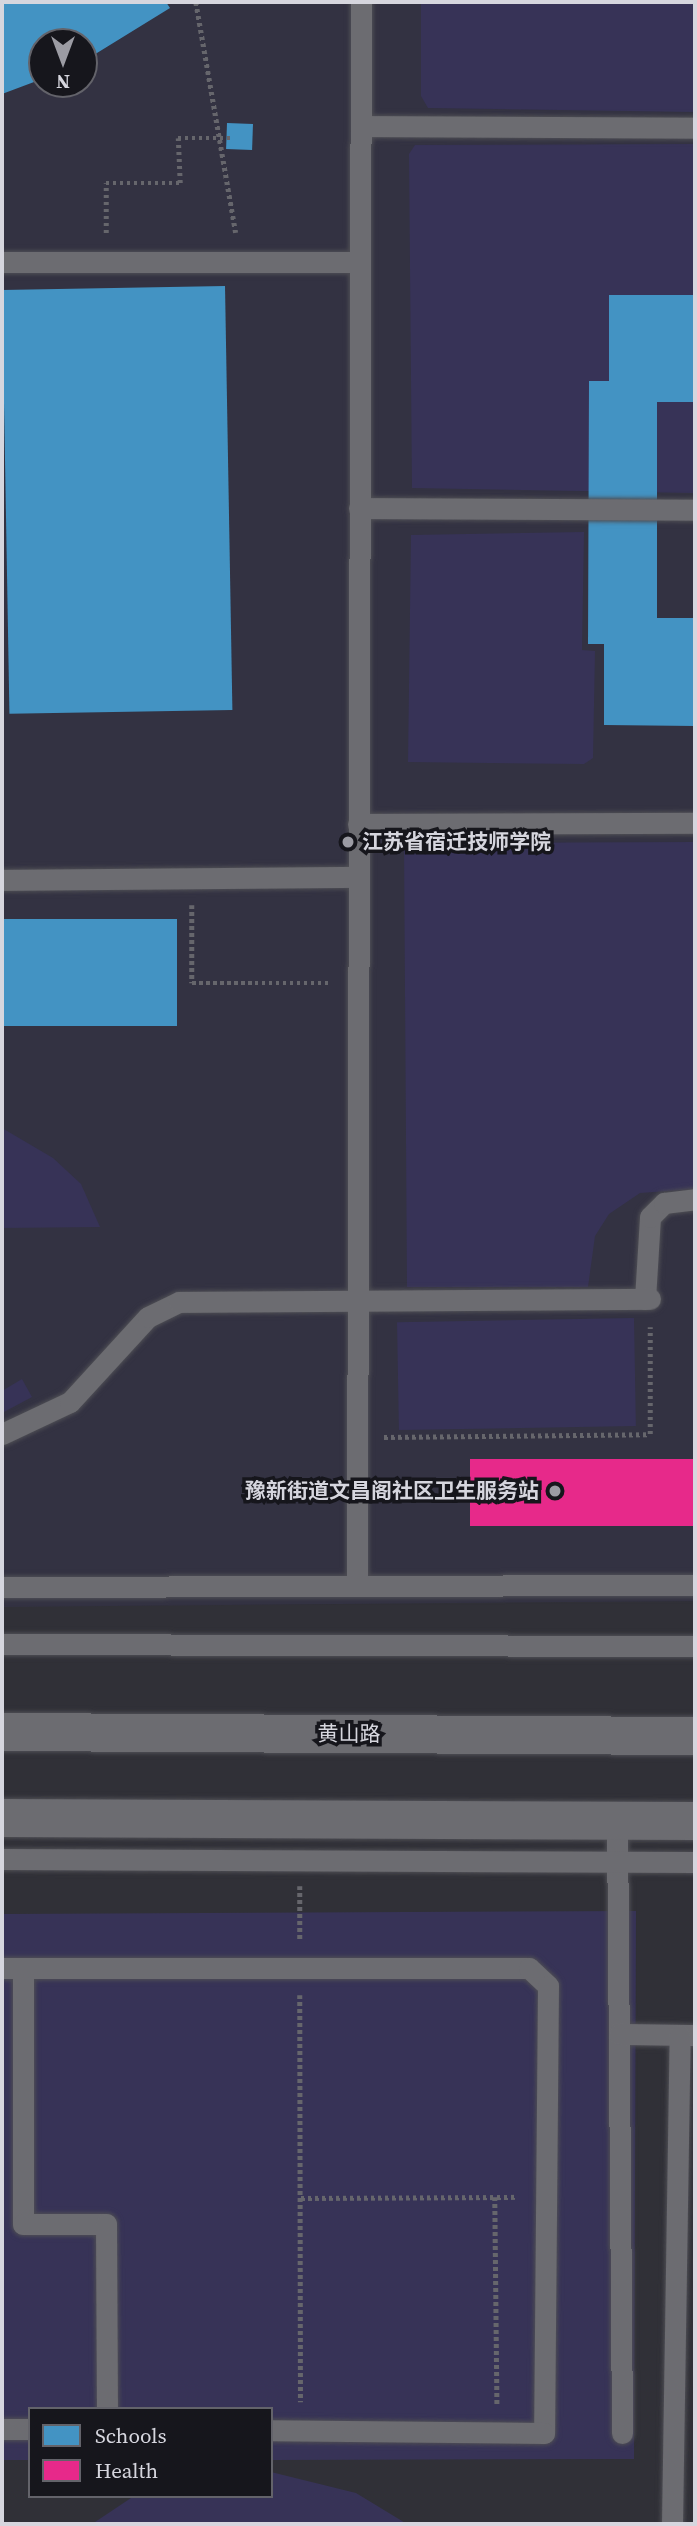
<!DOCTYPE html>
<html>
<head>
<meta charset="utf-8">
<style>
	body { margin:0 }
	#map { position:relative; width:697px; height:2526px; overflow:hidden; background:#303037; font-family:"Source Serif 4","Noto Sans SC",serif }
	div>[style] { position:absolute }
	.built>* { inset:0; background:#333242 }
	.green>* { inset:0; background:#373357; transform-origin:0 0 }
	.schools>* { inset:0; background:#4393c3; transform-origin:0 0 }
	.health>* { inset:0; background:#e7298a; transform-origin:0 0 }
	.path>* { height:4.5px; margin-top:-2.25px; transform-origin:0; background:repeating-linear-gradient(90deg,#66666c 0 3.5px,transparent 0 7px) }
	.roads { filter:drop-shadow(0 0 2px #4e4e54) drop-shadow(0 0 2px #4e4e54) }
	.service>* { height:21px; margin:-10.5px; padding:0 10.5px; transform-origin:10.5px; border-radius:10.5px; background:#6c6c71 }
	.secondary>* { height:38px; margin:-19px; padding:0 19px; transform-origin:19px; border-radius:19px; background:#6c6c71 }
	.dots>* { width:19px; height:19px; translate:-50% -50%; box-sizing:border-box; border:4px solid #16161c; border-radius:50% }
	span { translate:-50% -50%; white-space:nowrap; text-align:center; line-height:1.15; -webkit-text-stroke:7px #16161c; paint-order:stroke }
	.poi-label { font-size:21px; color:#d6d6de; font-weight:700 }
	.left { translate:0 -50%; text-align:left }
	.right { translate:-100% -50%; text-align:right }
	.street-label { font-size:21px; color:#d6d6de }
	.frame { position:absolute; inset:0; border:4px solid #d6d6de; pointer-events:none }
	.legend { position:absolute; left:28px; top:2407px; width:245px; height:91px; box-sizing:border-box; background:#16161c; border:2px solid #63636a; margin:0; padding:9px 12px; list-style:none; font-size:21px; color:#d6d6de }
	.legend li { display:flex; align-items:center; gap:14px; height:35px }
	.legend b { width:35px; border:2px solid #63636a }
	.north { position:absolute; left:28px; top:28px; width:70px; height:70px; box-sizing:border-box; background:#16161c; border:2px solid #63636a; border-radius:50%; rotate:180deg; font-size:19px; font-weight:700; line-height:28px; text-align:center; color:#d6d6de }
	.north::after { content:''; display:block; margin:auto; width:24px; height:32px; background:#9c9ca4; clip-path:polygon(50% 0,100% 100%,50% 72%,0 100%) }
</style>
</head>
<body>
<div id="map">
	<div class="built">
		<i style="clip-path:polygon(evenodd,2px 2px,695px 2px,695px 1601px,2px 1607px,2px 2px,42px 42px,84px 42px,84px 84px,42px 84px,42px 42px)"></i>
	</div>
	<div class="green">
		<i style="clip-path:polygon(421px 2px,695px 2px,695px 112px,428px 108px,421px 96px)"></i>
		<i style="clip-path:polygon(695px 144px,695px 493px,412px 488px,409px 154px,415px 145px)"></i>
		<i style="clip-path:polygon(584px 532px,582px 650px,595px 651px,593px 758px,584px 764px,408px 762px,411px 535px)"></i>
		<i style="clip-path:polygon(695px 842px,695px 1189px,640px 1193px,609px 1214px,595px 1236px,588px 1287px,407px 1287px,404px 843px)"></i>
		<i style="clip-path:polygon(2px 1128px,53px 1158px,81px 1184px,100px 1227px,2px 1228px)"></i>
		<i style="left:634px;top:1318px;width:108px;height:237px;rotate:89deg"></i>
		<i style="clip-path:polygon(22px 1379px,32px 1397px,2px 1413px,2px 1391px)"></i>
		<i style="clip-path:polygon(636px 1911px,634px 2459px,271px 2460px,271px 2409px,30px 2409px,30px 2460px,2px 2460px,2px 1914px)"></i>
		<i style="clip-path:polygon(271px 2472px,356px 2493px,407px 2524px,92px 2524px,134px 2496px,271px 2496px)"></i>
	</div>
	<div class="schools">
		<i style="clip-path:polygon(2px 2px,166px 2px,170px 8px,84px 61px,84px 42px,42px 42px,42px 79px,2px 94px)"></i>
		<i style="left:227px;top:123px;width:26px;height:26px;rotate:2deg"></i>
		<i style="left:225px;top:286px;width:424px;height:223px;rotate:89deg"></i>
		<i style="clip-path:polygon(609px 295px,695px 295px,695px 402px,657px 402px,657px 618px,695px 618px,695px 726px,604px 725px,604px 644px,588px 644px,589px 381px,609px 381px)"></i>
		<i style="left:2px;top:919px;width:175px;height:107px"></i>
	</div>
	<div class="health">
		<i style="left:470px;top:1459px;width:225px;height:67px"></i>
	</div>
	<div class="path">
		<i style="left:196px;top:2px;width:234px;rotate:80.2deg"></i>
		<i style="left:106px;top:233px;width:50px;rotate:-90deg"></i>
		<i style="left:106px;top:183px;width:74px"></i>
		<i style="left:180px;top:183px;width:45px;rotate:-92.5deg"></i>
		<i style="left:178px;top:138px;width:53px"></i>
		<i style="left:192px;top:905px;width:78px;rotate:90deg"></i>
		<i style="left:192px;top:983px;width:140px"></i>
		<i style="left:384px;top:1437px;width:266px;rotate:-0.6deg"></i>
		<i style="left:650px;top:1434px;width:107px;rotate:-90deg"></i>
		<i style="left:300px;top:1886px;width:54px;rotate:90deg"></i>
		<i style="left:300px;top:1995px;width:407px;rotate:89.9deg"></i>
		<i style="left:495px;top:2197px;width:207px;rotate:89.4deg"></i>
		<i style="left:301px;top:2198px;width:217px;rotate:-0.3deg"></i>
	</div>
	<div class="roads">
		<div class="service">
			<i style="left:361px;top:126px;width:334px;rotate:0.3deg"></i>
			<i style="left:2px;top:262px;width:358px"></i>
			<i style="left:359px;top:508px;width:336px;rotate:0.3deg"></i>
			<i style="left:358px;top:824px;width:337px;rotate:-0.2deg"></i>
			<i style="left:2px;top:880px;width:356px;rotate:-0.5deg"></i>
			<i style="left:645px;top:1299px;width:82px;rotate:-86.5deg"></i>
			<i style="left:650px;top:1217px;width:20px;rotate:-45deg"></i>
			<i style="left:664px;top:1203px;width:31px;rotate:-7deg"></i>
			<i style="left:2px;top:1434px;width:75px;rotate:-25.2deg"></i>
			<i style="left:70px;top:1402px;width:115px;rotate:-47.5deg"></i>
			<i style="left:148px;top:1317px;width:34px;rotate:-26deg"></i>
			<i style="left:179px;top:1302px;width:471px;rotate:-0.4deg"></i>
			<i style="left:357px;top:1586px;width:1584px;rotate:-89.86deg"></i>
			<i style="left:2px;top:1587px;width:693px;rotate:-0.17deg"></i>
			<i style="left:2px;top:1644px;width:693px;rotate:0.17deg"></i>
			<i style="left:617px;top:1820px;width:613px;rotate:89.53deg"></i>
			<i style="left:2px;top:1859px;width:693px;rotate:0.25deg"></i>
			<i style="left:2px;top:1968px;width:527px"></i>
			<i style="left:529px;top:1968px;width:26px;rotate:43deg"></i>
			<i style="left:548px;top:1986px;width:447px;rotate:90.5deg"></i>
			<i style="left:544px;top:2433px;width:273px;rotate:-179.4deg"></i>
			<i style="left:23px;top:1968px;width:256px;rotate:90deg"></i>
			<i style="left:23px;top:2224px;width:83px"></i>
			<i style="left:106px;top:2224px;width:185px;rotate:89.7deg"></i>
			<i style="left:619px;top:2034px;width:76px;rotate:0.8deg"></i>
			<i style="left:2px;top:2429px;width:28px"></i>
			<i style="left:672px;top:2524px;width:489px;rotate:-89.1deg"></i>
		</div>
		<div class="secondary">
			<i style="left:2px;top:1732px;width:693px;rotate:0.33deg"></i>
			<i style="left:2px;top:1818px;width:693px;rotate:0.25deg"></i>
		</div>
	</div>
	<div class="dots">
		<i style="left:348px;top:842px;background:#9c9ca4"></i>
		<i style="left:555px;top:1491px;background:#9c9ca4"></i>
	</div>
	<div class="poi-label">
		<span class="left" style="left:362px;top:842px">江苏省宿迁技师学院</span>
		<span class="right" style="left:539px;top:1491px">豫新街道文昌阁社区卫生服务站</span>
	</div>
	<div class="street-label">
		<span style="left:349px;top:1734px">黄山路</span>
	</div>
	<div class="frame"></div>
	<ul class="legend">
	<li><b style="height:19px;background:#4393c3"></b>Schools</li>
	<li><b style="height:19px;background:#e7298a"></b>Health</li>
	</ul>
	<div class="north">N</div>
</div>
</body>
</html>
